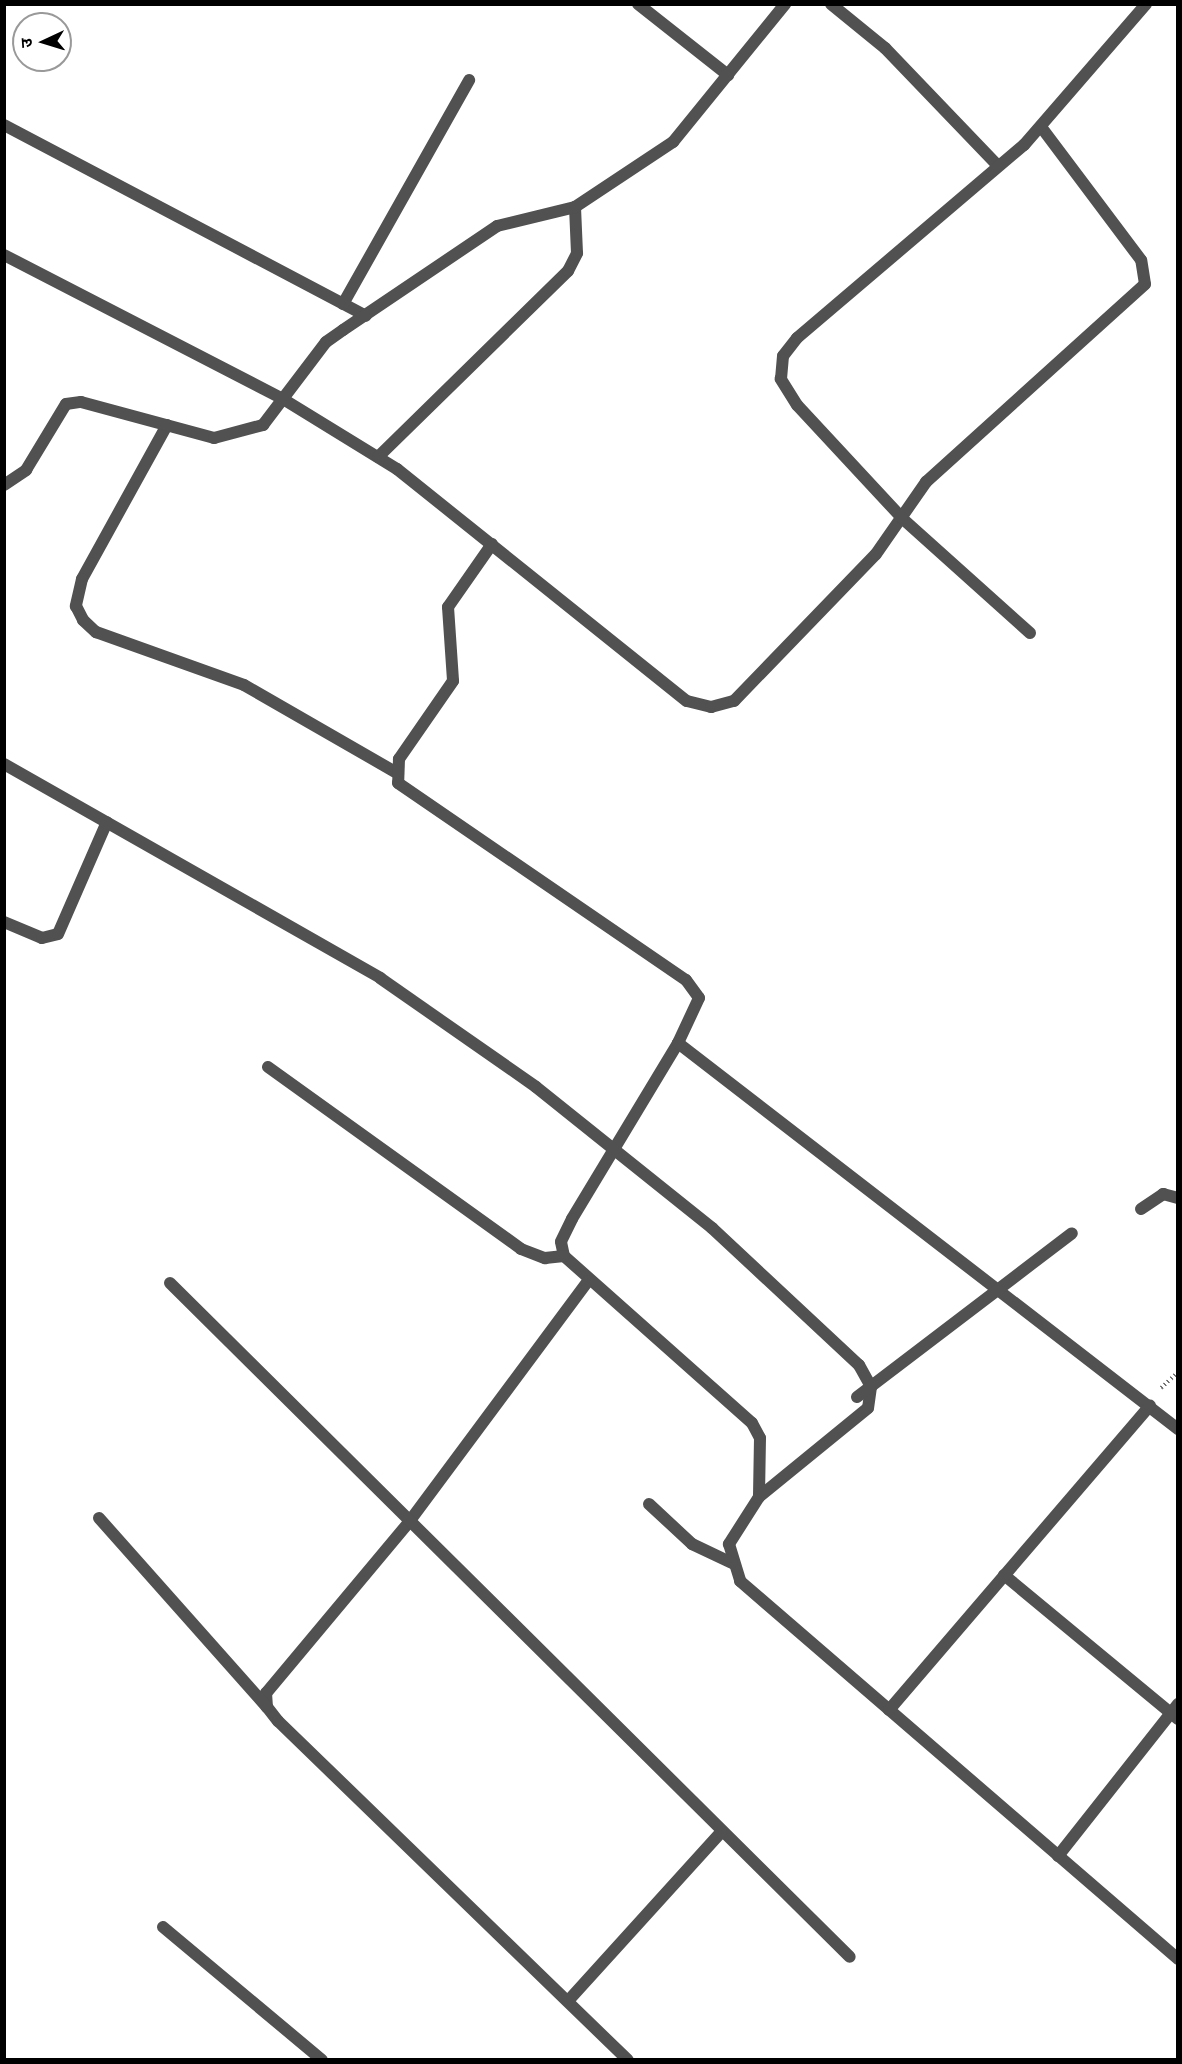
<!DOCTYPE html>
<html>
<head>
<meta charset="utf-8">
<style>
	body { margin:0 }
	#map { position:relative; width:1182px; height:2064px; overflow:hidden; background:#fff; font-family:Commissioner,"Noto Sans Devanagari",sans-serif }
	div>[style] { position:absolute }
	.path>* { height:4px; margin-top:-2px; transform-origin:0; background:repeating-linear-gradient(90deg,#737373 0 1.5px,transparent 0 4.5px) }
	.minor>* { height:12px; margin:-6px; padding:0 6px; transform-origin:6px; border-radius:6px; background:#515151 }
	span { translate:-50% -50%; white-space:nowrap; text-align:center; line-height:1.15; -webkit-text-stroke:4.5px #fff; paint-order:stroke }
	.frame { position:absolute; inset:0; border:6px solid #000; pointer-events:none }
	.north { position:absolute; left:12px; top:12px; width:60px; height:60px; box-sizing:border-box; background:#fff; border:2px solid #999; border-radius:50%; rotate:266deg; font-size:16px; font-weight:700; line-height:24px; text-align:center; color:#000 }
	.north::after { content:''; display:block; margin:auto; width:21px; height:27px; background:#000; clip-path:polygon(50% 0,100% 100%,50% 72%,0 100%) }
</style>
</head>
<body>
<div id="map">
	<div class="path">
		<i style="left:1161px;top:1388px;width:23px;rotate:-43deg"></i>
	</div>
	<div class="minor">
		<i style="left:638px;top:4px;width:115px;rotate:38.3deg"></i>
		<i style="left:831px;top:4px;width:70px;rotate:39.2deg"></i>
		<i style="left:885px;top:48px;width:163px;rotate:46.2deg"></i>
		<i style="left:4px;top:125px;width:409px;rotate:27.8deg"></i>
		<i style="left:4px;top:255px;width:314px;rotate:27.3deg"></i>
		<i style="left:283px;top:399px;width:134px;rotate:31.6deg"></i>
		<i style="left:397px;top:469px;width:371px;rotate:38.7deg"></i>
		<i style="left:687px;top:701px;width:25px;rotate:14deg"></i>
		<i style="left:711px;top:707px;width:24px;rotate:-15deg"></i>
		<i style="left:734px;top:701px;width:204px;rotate:-46deg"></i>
		<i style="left:876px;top:554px;width:88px;rotate:-55.2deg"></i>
		<i style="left:926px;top:482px;width:295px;rotate:-42.1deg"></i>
		<i style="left:1145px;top:284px;width:24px;rotate:-99deg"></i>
		<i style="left:1141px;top:260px;width:166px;rotate:-126.9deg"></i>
		<i style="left:343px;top:304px;width:257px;rotate:-60.6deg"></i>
		<i style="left:167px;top:425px;width:176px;rotate:118.9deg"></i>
		<i style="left:82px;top:579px;width:28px;rotate:103deg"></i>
		<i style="left:76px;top:606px;width:16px;rotate:63deg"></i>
		<i style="left:83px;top:620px;width:18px;rotate:43deg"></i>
		<i style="left:96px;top:632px;width:157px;rotate:19.7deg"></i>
		<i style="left:244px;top:685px;width:174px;rotate:29.9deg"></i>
		<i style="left:378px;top:457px;width:266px;rotate:-44.4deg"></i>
		<i style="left:568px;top:271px;width:20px;rotate:-63deg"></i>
		<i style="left:577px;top:253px;width:46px;rotate:-92.5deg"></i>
		<i style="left:4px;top:485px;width:27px;rotate:-34deg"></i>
		<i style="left:26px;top:470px;width:77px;rotate:-58.8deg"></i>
		<i style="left:66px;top:404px;width:15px;rotate:-8deg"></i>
		<i style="left:81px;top:402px;width:138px;rotate:15.1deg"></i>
		<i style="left:214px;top:438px;width:51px;rotate:-14.9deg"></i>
		<i style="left:263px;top:425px;width:104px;rotate:-52.8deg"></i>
		<i style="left:326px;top:342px;width:21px;rotate:-35deg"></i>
		<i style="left:343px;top:330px;width:186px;rotate:-34deg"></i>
		<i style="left:497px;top:226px;width:80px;rotate:-13.7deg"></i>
		<i style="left:575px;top:207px;width:118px;rotate:-33.6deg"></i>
		<i style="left:673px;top:142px;width:178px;rotate:-50.9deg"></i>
		<i style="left:492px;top:544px;width:77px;rotate:124.9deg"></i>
		<i style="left:448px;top:607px;width:74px;rotate:86.1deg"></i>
		<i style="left:453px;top:681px;width:95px;rotate:124.7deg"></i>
		<i style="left:399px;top:759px;width:24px;rotate:92deg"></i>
		<i style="left:398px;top:783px;width:349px;rotate:34.4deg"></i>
		<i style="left:686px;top:980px;width:22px;rotate:54deg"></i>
		<i style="left:699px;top:998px;width:50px;rotate:115deg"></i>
		<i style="left:678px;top:1043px;width:205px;rotate:121.1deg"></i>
		<i style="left:572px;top:1219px;width:25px;rotate:116deg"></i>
		<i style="left:561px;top:1242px;width:14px;rotate:78deg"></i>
		<i style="left:564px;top:1256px;width:251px;rotate:41.6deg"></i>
		<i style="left:752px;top:1423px;width:17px;rotate:62deg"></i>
		<i style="left:760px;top:1438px;width:59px;rotate:91deg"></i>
		<i style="left:759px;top:1497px;width:56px;rotate:122.6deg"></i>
		<i style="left:729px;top:1544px;width:39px;rotate:73deg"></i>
		<i style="left:740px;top:1581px;width:579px;rotate:40.79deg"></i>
		<i style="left:1030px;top:633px;width:172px;rotate:-138.1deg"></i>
		<i style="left:902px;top:518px;width:154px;rotate:-132.9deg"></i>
		<i style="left:797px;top:405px;width:31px;rotate:-122deg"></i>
		<i style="left:781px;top:379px;width:23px;rotate:-85deg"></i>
		<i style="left:783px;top:356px;width:23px;rotate:-52deg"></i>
		<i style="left:797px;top:338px;width:298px;rotate:-40.4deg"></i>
		<i style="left:1024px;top:145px;width:186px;rotate:-49.1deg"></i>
		<i style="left:4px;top:764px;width:433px;rotate:29.6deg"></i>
		<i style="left:380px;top:978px;width:190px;rotate:34.9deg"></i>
		<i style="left:536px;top:1087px;width:226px;rotate:38.7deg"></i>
		<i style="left:712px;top:1228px;width:201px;rotate:43deg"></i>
		<i style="left:859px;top:1365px;width:25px;rotate:61deg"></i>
		<i style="left:871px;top:1387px;width:21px;rotate:98deg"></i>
		<i style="left:868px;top:1408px;width:141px;rotate:140.8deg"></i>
		<i style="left:4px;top:922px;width:41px;rotate:22.8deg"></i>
		<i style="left:42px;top:938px;width:16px;rotate:-14deg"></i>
		<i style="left:58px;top:934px;width:122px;rotate:-66.4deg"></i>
		<i style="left:678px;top:1043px;width:632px;rotate:37.67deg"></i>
		<i style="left:268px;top:1067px;width:312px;rotate:35.7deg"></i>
		<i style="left:521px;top:1249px;width:26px;rotate:21deg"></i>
		<i style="left:545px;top:1258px;width:19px;rotate:-6deg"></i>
		<i style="left:1141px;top:1209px;width:27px;rotate:-34deg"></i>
		<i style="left:1163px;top:1194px;width:16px;rotate:15deg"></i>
		<i style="left:588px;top:1281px;width:299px;rotate:126.6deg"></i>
		<i style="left:410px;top:1521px;width:224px;rotate:129.9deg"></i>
		<i style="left:266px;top:1693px;width:14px;rotate:86deg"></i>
		<i style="left:267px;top:1707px;width:18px;rotate:52deg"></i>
		<i style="left:278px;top:1721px;width:487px;rotate:44.1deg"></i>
		<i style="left:170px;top:1283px;width:957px;rotate:44.75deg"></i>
		<i style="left:857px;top:1397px;width:270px;rotate:-37.3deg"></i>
		<i style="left:649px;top:1504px;width:59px;rotate:42.9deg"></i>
		<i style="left:692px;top:1544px;width:44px;rotate:25.4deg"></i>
		<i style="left:99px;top:1518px;width:253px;rotate:48.4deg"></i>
		<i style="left:1004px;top:1575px;width:226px;rotate:39.6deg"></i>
		<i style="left:889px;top:1710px;width:401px;rotate:-49.4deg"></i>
		<i style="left:1058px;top:1856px;width:194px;rotate:-51.7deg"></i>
		<i style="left:163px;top:1927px;width:207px;rotate:39.9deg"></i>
		<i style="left:568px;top:2001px;width:228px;rotate:-47.8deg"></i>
	</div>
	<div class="frame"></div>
	<div class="north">उ</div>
</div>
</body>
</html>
